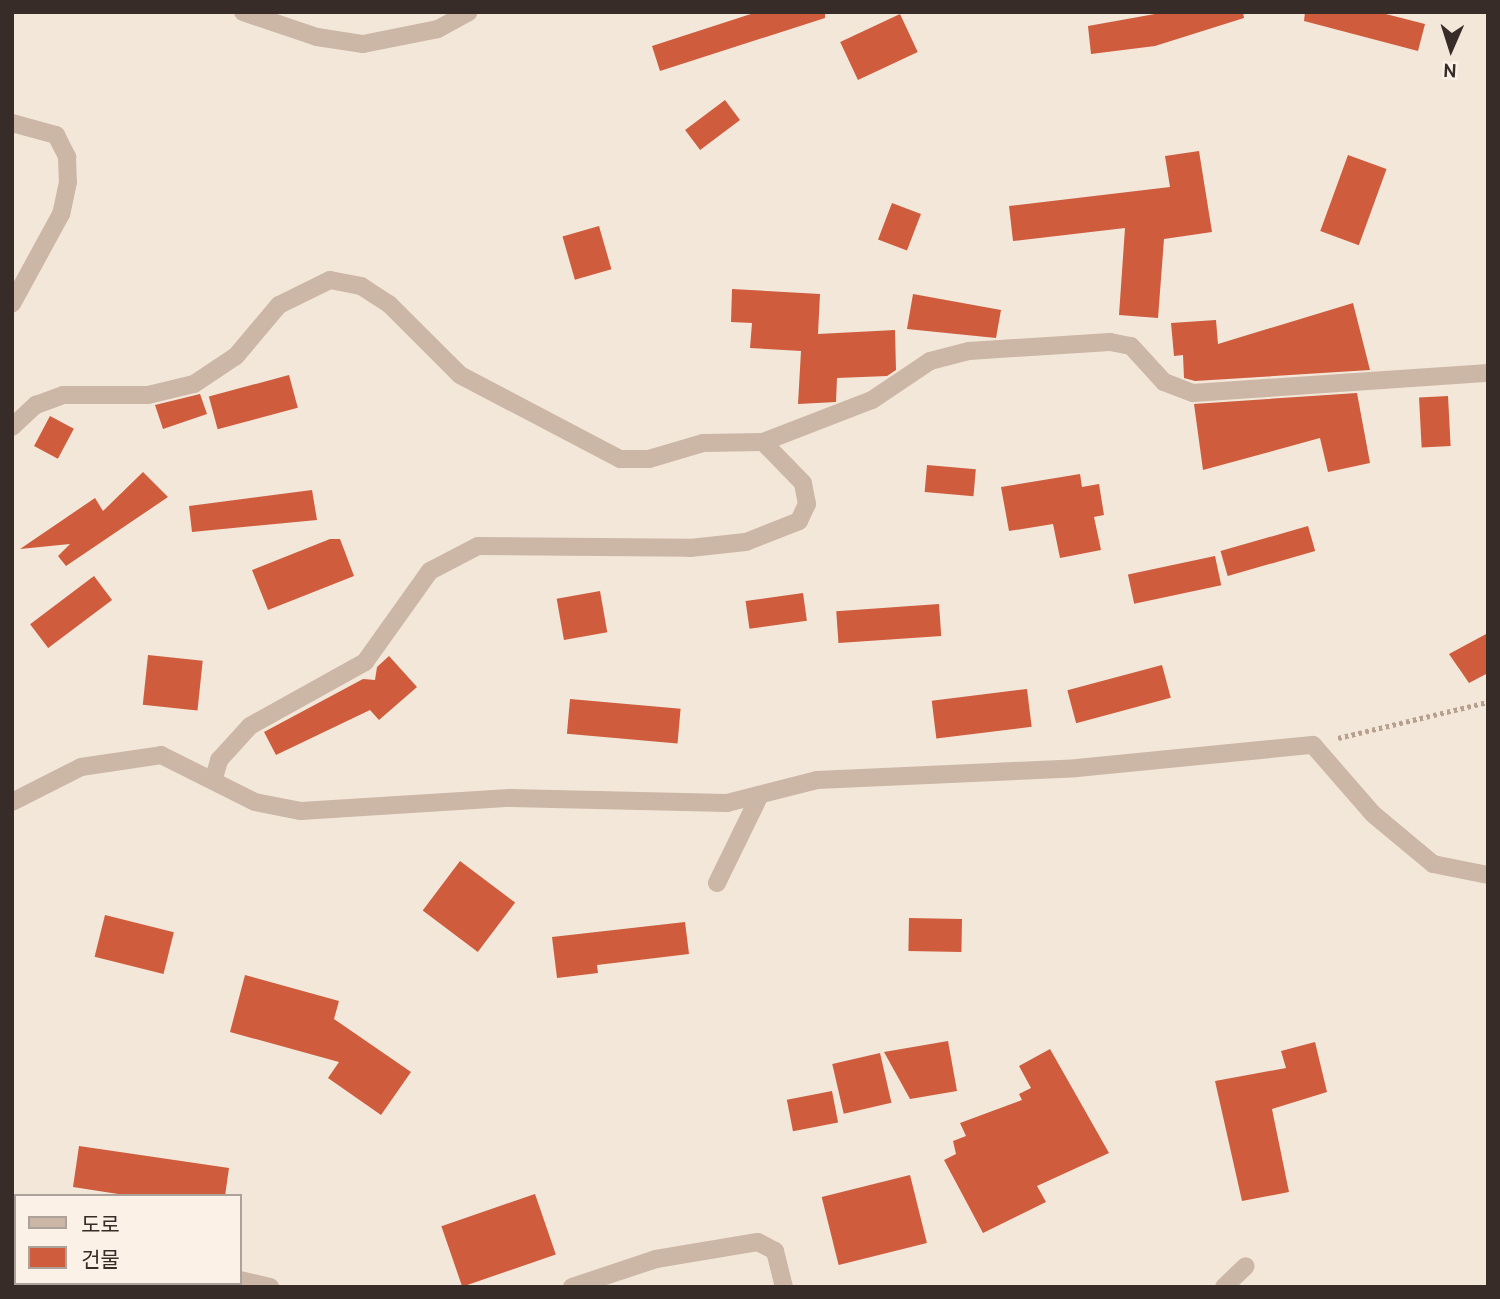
<!DOCTYPE html>
<html>
<head>
<meta charset="utf-8">
<style>
	body { margin:0 }
	#map { position:relative; width:1500px; height:1299px; overflow:hidden; background:#f3e7da; font-family:Cabin,"Noto Sans KR",sans-serif }
	div>[style] { position:absolute }
	.building>* { inset:0; background:#ce5c3d; transform-origin:0 0 }
	.path>* { height:4.5px; margin-top:-2.25px; transform-origin:0; background:repeating-linear-gradient(90deg,#b8a08f 0 3.5px,transparent 0 7px) }
	.street>* { height:18px; margin:-9px; padding:0 9px; transform-origin:9px; border-radius:9px; background:#ccb6a5 }
	span { translate:-50% -50%; white-space:nowrap; text-align:center; line-height:1.15; -webkit-text-stroke:5px #fbf1e6; paint-order:stroke }
	.frame { position:absolute; inset:0; border:14px solid #372c27; pointer-events:none }
	.legend { position:absolute; left:14px; top:1194px; width:228px; height:91px; box-sizing:border-box; background:#fbf1e6; border:2px solid #ada29a; margin:0; padding:9px 12px; list-style:none; font-size:21px; color:#372c27 }
	.legend li { display:flex; align-items:center; gap:14px; height:35px }
	.legend b { width:35px; border:2px solid #ada29a }
	.north { position:absolute; left:1416px; top:14px; width:70px; height:70px; -webkit-text-stroke:5px #fbf1e6; paint-order:stroke; rotate:183deg; font-size:19px; font-weight:700; line-height:28px; text-align:center; color:#372c27 }
	.north::after { content:''; display:block; margin:auto; width:24px; height:32px; background:#372c27; clip-path:polygon(50% 0,100% 100%,50% 72%,0 100%) }
</style>
</head>
<body>
<div id="map">
	<div class="building">
		<i style="clip-path:polygon(757px 12px,825px 12px,825px 18px,660px 71px,652px 46px)"></i>
		<i style="clip-path:polygon(1166px 12px,1243px 12px,1244px 18px,1155px 46px,1091px 54px,1088px 26px)"></i>
		<i style="clip-path:polygon(1305px 12px,1378px 12px,1425px 24px,1418px 51px,1304px 21px)"></i>
		<i style="left:900px;top:14px;width:42px;height:66px;rotate:65deg"></i>
		<i style="left:725px;top:100px;width:25px;height:50px;rotate:53deg"></i>
		<i style="clip-path:polygon(1199px 151px,1212px 232px,1164px 239px,1158px 318px,1119px 315px,1125px 228px,1013px 241px,1009px 206px,1170px 187px,1165px 156px)"></i>
		<i style="left:1348px;top:155px;width:41px;height:81px;rotate:20deg"></i>
		<i style="left:892px;top:203px;width:31px;height:39px;rotate:21deg"></i>
		<i style="left:599px;top:226px;width:45px;height:38px;rotate:74deg"></i>
		<i style="clip-path:polygon(732px 289px,820px 294px,818px 334px,895px 330px,896px 370px,887px 376px,837px 378px,836px 402px,798px 404px,801px 351px,750px 348px,752px 323px,731px 322px)"></i>
		<i style="clip-path:polygon(913px 294px,1001px 310px,996px 338px,907px 329px)"></i>
		<i style="clip-path:polygon(1353px 303px,1370px 370px,1195px 381px,1184px 378px,1183px 355px,1174px 356px,1171px 323px,1216px 320px,1218px 344px)"></i>
		<i style="left:289px;top:375px;width:34px;height:83px;rotate:75deg"></i>
		<i style="clip-path:polygon(1357px 393px,1370px 463px,1328px 472px,1320px 438px,1203px 470px,1194px 404px)"></i>
		<i style="clip-path:polygon(200px 394px,207px 414px,163px 429px,155px 405px)"></i>
		<i style="left:1448px;top:396px;width:50px;height:29px;rotate:87deg"></i>
		<i style="left:50px;top:416px;width:27px;height:34px;rotate:28deg"></i>
		<i style="left:927px;top:465px;width:49px;height:27px;rotate:5deg"></i>
		<i style="clip-path:polygon(143px 472px,168px 497px,66px 566px,58px 556px,70px 544px,20px 549px,95px 498px,103px 511px)"></i>
		<i style="clip-path:polygon(1080px 474px,1082px 487px,1099px 484px,1104px 515px,1094px 517px,1101px 550px,1060px 558px,1053px 524px,1009px 531px,1001px 487px)"></i>
		<i style="clip-path:polygon(312px 490px,317px 520px,192px 532px,189px 506px)"></i>
		<i style="left:1308px;top:526px;width:26px;height:91px;rotate:74deg"></i>
		<i style="clip-path:polygon(330px 539px,340px 539px,354px 576px,268px 610px,252px 570px)"></i>
		<i style="left:1215px;top:556px;width:30px;height:89px;rotate:78deg"></i>
		<i style="left:94px;top:576px;width:30px;height:80px;rotate:53deg"></i>
		<i style="left:600px;top:591px;width:42px;height:44px;rotate:80deg"></i>
		<i style="left:803px;top:593px;width:28px;height:58px;rotate:82deg"></i>
		<i style="left:939px;top:604px;width:32px;height:103px;rotate:86deg"></i>
		<i style="clip-path:polygon(1488px 633px,1488px 673px,1469px 683px,1449px 654px)"></i>
		<i style="left:148px;top:655px;width:55px;height:50px;rotate:6deg"></i>
		<i style="clip-path:polygon(389px 656px,417px 687px,379px 720px,370px 710px,276px 755px,264px 732px,363px 679px,375px 680px,377px 667px)"></i>
		<i style="left:1162px;top:665px;width:34px;height:98px;rotate:75deg"></i>
		<i style="left:1027px;top:689px;width:38px;height:96px;rotate:83deg"></i>
		<i style="left:570px;top:699px;width:111px;height:35px;rotate:5deg"></i>
		<i style="left:460px;top:861px;width:69px;height:62px;rotate:37deg"></i>
		<i style="left:105px;top:915px;width:71px;height:43px;rotate:14deg"></i>
		<i style="left:909px;top:918px;width:53px;height:33px;rotate:1deg"></i>
		<i style="clip-path:polygon(685px 922px,689px 954px,597px 965px,598px 973px,557px 978px,552px 937px)"></i>
		<i style="clip-path:polygon(245px 975px,339px 1001px,334px 1019px,411px 1072px,381px 1115px,328px 1078px,339px 1062px,230px 1032px)"></i>
		<i style="clip-path:polygon(948px 1041px,957px 1091px,910px 1099px,884px 1052px)"></i>
		<i style="clip-path:polygon(1315px 1042px,1327px 1092px,1272px 1109px,1289px 1192px,1242px 1201px,1215px 1081px,1286px 1068px,1281px 1051px)"></i>
		<i style="clip-path:polygon(1050px 1049px,1109px 1153px,1037px 1186px,1046px 1202px,983px 1233px,944px 1160px,956px 1154px,953px 1141px,966px 1136px,960px 1123px,1022px 1100px,1019px 1094px,1031px 1088px,1019px 1066px)"></i>
		<i style="left:880px;top:1053px;width:51px;height:49px;rotate:77deg"></i>
		<i style="left:832px;top:1091px;width:32px;height:46px;rotate:79deg"></i>
		<i style="clip-path:polygon(79px 1146px,229px 1168px,225px 1196px,131px 1196px,73px 1187px)"></i>
		<i style="left:910px;top:1175px;width:70px;height:91px;rotate:76deg"></i>
		<i style="left:535px;top:1194px;width:64px;height:99px;rotate:71deg"></i>
	</div>
	<div class="path">
		<i style="left:1338px;top:738px;width:154px;rotate:-13.5deg"></i>
	</div>
	<div class="street">
		<i style="left:243px;top:12px;width:78px;rotate:18.7deg"></i>
		<i style="left:317px;top:37px;width:47px;rotate:8.7deg"></i>
		<i style="left:363px;top:44px;width:76px;rotate:-11.3deg"></i>
		<i style="left:438px;top:29px;width:35px;rotate:-29deg"></i>
		<i style="left:12px;top:123px;width:46px;rotate:15.3deg"></i>
		<i style="left:56px;top:135px;width:25px;rotate:63deg"></i>
		<i style="left:67px;top:157px;width:25px;rotate:88deg"></i>
		<i style="left:68px;top:182px;width:33px;rotate:102deg"></i>
		<i style="left:61px;top:214px;width:102px;rotate:118.6deg"></i>
		<i style="left:12px;top:427px;width:33px;rotate:-43deg"></i>
		<i style="left:36px;top:405px;width:29px;rotate:-20deg"></i>
		<i style="left:63px;top:395px;width:85px"></i>
		<i style="left:148px;top:395px;width:47px;rotate:-13.4deg"></i>
		<i style="left:194px;top:384px;width:50px;rotate:-33.7deg"></i>
		<i style="left:236px;top:356px;width:67px;rotate:-49.9deg"></i>
		<i style="left:279px;top:305px;width:57px;rotate:-26.1deg"></i>
		<i style="left:330px;top:280px;width:32px;rotate:11deg"></i>
		<i style="left:361px;top:286px;width:33px;rotate:33deg"></i>
		<i style="left:389px;top:304px;width:100px;rotate:45deg"></i>
		<i style="left:460px;top:375px;width:181px;rotate:27.7deg"></i>
		<i style="left:620px;top:459px;width:29px"></i>
		<i style="left:649px;top:459px;width:56px;rotate:-16.5deg"></i>
		<i style="left:703px;top:443px;width:60px;rotate:-1deg"></i>
		<i style="left:763px;top:442px;width:117px;rotate:-21.1deg"></i>
		<i style="left:872px;top:400px;width:70px;rotate:-33.9deg"></i>
		<i style="left:930px;top:361px;width:40px;rotate:-14.4deg"></i>
		<i style="left:969px;top:351px;width:141px;rotate:-3.7deg"></i>
		<i style="left:1110px;top:342px;width:21px;rotate:11deg"></i>
		<i style="left:1131px;top:346px;width:49px;rotate:47.5deg"></i>
		<i style="left:1164px;top:382px;width:31px;rotate:21deg"></i>
		<i style="left:1193px;top:393px;width:296px;rotate:-3.9deg"></i>
		<i style="left:214px;top:778px;width:19px;rotate:-74deg"></i>
		<i style="left:219px;top:760px;width:46px;rotate:-47.6deg"></i>
		<i style="left:250px;top:726px;width:132px;rotate:-29.1deg"></i>
		<i style="left:365px;top:662px;width:112px;rotate:-54.5deg"></i>
		<i style="left:430px;top:571px;width:54px;rotate:-27.5deg"></i>
		<i style="left:478px;top:546px;width:212px;rotate:0.5deg"></i>
		<i style="left:690px;top:548px;width:56px;rotate:-6.1deg"></i>
		<i style="left:746px;top:542px;width:57px;rotate:-21.6deg"></i>
		<i style="left:799px;top:521px;width:19px;rotate:-65deg"></i>
		<i style="left:807px;top:504px;width:21px;rotate:-101deg"></i>
		<i style="left:803px;top:483px;width:57px;rotate:-134.3deg"></i>
		<i style="left:12px;top:802px;width:77px;rotate:-26.9deg"></i>
		<i style="left:81px;top:767px;width:81px;rotate:-8.5deg"></i>
		<i style="left:161px;top:755px;width:105px;rotate:26.6deg"></i>
		<i style="left:255px;top:802px;width:47px;rotate:11.1deg"></i>
		<i style="left:301px;top:811px;width:209px;rotate:-3.6deg"></i>
		<i style="left:510px;top:798px;width:217px;rotate:1.3deg"></i>
		<i style="left:727px;top:803px;width:93px;rotate:-14.3deg"></i>
		<i style="left:817px;top:780px;width:260px;rotate:-2.6deg"></i>
		<i style="left:1077px;top:768px;width:237px;rotate:-5.6deg"></i>
		<i style="left:1313px;top:745px;width:91px;rotate:49deg"></i>
		<i style="left:1373px;top:814px;width:78px;rotate:39.8deg"></i>
		<i style="left:1433px;top:864px;width:56px;rotate:11.3deg"></i>
		<i style="left:717px;top:883px;width:98px;rotate:-64deg"></i>
		<i style="left:240px;top:1280px;width:31px;rotate:13deg"></i>
		<i style="left:132px;top:1287px;width:32px;rotate:-7deg"></i>
		<i style="left:572px;top:1287px;width:89px;rotate:-18.4deg"></i>
		<i style="left:656px;top:1259px;width:103px;rotate:-9.5deg"></i>
		<i style="left:758px;top:1242px;width:19px;rotate:28deg"></i>
		<i style="left:775px;top:1251px;width:37px;rotate:76deg"></i>
		<i style="left:1224px;top:1287px;width:30px;rotate:-44deg"></i>
	</div>
	<div class="frame"></div>
	<ul class="legend">
	<li><b style="height:9px;background:#ccb6a5"></b>도로</li>
	<li><b style="height:19px;background:#ce5c3d"></b>건물</li>
	</ul>
	<div class="north">N</div>
</div>
</body>
</html>
